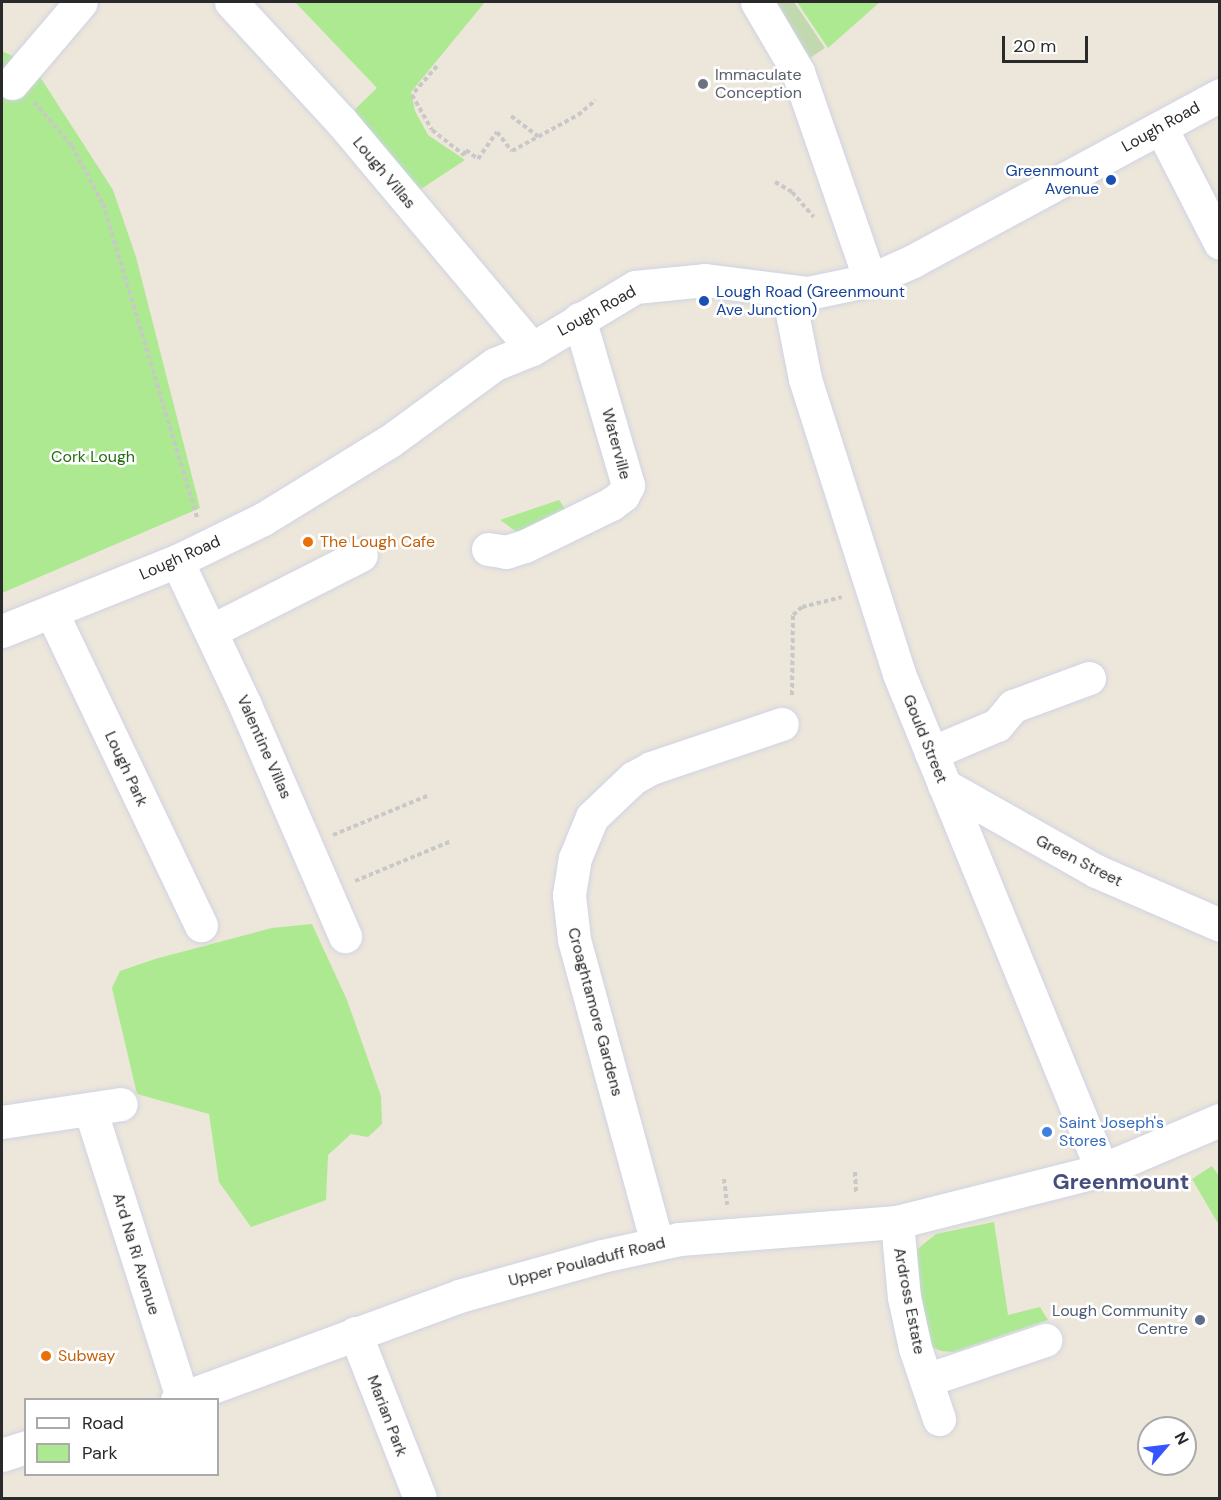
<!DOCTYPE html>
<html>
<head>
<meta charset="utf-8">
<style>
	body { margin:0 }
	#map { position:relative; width:1221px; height:1500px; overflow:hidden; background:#ede6da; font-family:"DM Sans",sans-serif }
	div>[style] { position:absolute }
	.green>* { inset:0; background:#ace991 }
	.cemetery>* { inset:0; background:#c2d9b0 }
	.path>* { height:4px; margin-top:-2px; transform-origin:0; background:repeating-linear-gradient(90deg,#c8c8c8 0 4.5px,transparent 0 7.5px) }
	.roads { filter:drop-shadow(0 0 2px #cfd3e4) drop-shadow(0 0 2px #cfd3e4) }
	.minor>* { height:33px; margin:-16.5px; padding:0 16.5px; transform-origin:16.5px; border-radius:16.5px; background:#fff }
	.dots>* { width:16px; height:16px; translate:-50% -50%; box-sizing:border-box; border:3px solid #fff; border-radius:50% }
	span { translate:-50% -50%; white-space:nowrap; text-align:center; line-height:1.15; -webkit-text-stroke:5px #fff; paint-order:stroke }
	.worship-label { font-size:16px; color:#5b616d }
	.left { translate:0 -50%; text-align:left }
	.street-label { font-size:16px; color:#2a2a2a }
	.transit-label { font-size:16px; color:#164399 }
	.right { translate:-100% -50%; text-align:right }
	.park-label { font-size:16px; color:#236d13 }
	.food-label { font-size:16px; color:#c56008 }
	.shop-label { font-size:16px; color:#366cbe }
	.service-label { font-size:16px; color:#4e5e75 }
	.district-label { font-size:22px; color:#464e7f; font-weight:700 }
	.frame { position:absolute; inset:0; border:3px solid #2a2a2a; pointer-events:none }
	.legend { position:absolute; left:24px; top:1398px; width:195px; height:78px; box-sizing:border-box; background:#fff; border:2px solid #aaa; margin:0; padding:8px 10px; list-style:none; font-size:18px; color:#2a2a2a }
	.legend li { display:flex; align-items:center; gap:12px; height:30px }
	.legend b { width:30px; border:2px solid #aaa }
	.north { position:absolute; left:1137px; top:1416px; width:60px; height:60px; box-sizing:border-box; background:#fff; border:2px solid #aaa; border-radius:50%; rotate:62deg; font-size:16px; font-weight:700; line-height:24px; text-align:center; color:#2a2a2a }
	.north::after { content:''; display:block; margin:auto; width:21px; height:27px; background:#3654ff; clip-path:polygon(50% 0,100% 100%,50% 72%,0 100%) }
	.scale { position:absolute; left:1002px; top:36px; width:86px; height:27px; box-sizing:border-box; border:3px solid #2a2a2a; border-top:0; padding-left:8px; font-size:18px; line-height:21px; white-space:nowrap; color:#2a2a2a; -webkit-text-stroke:4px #fff; paint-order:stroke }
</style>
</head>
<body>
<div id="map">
	<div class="green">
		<i style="clip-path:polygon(295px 2px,485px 2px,411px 92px,415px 111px,428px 135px,465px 160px,412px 195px,350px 114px,377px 88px)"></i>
		<i style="clip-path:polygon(797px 2px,880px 2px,828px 48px)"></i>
		<i style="clip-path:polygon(2px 51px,33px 66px,113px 190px,136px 257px,200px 508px,2px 593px)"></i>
		<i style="clip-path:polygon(559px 500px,568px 513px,517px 532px,500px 520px)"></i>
		<i style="clip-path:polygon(312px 924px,347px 1000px,381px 1096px,382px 1124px,368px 1137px,351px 1134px,328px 1155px,326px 1200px,251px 1227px,219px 1182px,209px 1114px,137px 1094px,112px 988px,120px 971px,155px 959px,272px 928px)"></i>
		<i style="clip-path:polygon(1212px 1166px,1219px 1176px,1219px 1225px,1192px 1179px)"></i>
		<i style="clip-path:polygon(994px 1222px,1008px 1315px,1040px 1307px,1048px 1320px,953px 1352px,941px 1351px,932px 1347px,922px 1328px,915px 1251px,936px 1234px)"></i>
	</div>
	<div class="cemetery">
		<i style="clip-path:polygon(773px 2px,794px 2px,825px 48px,810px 58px)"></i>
	</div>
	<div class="path">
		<i style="left:437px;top:66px;width:38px;rotate:131deg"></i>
		<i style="left:412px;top:95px;width:40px;rotate:60.3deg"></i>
		<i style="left:432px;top:130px;width:41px;rotate:38deg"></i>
		<i style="left:464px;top:155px;width:5px;rotate:-68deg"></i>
		<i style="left:466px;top:150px;width:15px;rotate:37deg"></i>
		<i style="left:478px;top:159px;width:33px;rotate:-55deg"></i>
		<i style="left:497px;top:132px;width:24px;rotate:52deg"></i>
		<i style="left:512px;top:151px;width:75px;rotate:-28.6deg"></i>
		<i style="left:578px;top:115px;width:23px;rotate:-40deg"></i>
		<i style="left:34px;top:102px;width:58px;rotate:49.2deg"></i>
		<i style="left:72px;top:146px;width:66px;rotate:61.9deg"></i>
		<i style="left:103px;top:204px;width:327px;rotate:73.3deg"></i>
		<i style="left:511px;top:116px;width:34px;rotate:37deg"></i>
		<i style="left:775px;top:182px;width:20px;rotate:30deg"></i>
		<i style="left:792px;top:192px;width:33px;rotate:49deg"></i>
		<i style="left:792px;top:695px;width:80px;rotate:-89.3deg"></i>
		<i style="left:793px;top:615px;width:12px;rotate:-42deg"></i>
		<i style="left:802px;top:607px;width:41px;rotate:-14deg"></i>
		<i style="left:333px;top:835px;width:102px;rotate:-22.5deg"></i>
		<i style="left:355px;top:881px;width:104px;rotate:-22.6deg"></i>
		<i style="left:855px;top:1172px;width:22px;rotate:87deg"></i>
		<i style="left:724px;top:1179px;width:26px;rotate:83deg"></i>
	</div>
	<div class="roads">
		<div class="minor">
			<i style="left:231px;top:2px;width:162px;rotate:47.3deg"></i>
			<i style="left:341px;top:121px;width:297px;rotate:50deg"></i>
			<i style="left:757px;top:2px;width:81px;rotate:59.6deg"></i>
			<i style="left:798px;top:72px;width:220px;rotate:70.9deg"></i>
			<i style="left:12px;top:83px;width:106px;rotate:-49.6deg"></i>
			<i style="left:1161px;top:128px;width:129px;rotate:62.8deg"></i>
			<i style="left:788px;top:293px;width:88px;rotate:78.8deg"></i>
			<i style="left:805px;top:379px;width:310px;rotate:72.3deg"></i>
			<i style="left:899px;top:674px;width:536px;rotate:67.74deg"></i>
			<i style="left:488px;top:549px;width:18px;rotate:9deg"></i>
			<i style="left:506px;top:552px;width:20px;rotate:-18deg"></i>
			<i style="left:525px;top:546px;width:96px;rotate:-26deg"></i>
			<i style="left:611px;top:504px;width:15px;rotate:-37deg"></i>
			<i style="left:623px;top:495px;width:11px;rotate:-63deg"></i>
			<i style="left:628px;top:485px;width:173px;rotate:-106.4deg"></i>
			<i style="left:177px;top:561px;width:159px;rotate:64.7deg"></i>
			<i style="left:245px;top:705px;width:252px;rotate:66.6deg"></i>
			<i style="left:52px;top:613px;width:346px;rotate:64.5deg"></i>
			<i style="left:2px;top:631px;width:188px;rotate:-21.8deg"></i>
			<i style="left:177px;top:561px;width:96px;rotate:-26deg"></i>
			<i style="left:263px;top:519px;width:149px;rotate:-31.6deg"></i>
			<i style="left:390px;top:441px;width:130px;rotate:-36.3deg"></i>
			<i style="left:495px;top:364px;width:40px;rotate:-22deg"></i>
			<i style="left:532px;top:349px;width:120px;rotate:-31deg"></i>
			<i style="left:635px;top:287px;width:70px;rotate:-5.7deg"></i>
			<i style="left:705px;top:280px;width:104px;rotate:7.2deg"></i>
			<i style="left:808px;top:293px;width:63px;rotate:-11.8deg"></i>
			<i style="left:870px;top:280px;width:47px;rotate:-23.8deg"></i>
			<i style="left:913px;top:261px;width:349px;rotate:-28.4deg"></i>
			<i style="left:211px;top:631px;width:168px;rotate:-26.9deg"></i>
			<i style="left:931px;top:753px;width:72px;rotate:-23deg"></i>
			<i style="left:997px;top:725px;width:25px;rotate:-50deg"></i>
			<i style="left:1013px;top:706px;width:81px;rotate:-20.2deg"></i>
			<i style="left:944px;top:785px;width:175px;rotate:29.5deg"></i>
			<i style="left:1096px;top:871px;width:135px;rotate:23.5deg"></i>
			<i style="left:90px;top:1109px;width:303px;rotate:72.3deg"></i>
			<i style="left:2px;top:1122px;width:120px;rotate:-8.6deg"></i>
			<i style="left:897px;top:1222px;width:75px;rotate:84.7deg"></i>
			<i style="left:904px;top:1297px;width:52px;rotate:77.8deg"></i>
			<i style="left:915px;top:1348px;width:75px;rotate:71.3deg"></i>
			<i style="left:657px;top:1243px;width:315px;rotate:-105.3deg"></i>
			<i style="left:574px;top:939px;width:44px;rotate:-96.5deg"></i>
			<i style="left:569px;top:895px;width:37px;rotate:-81deg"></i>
			<i style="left:575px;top:858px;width:44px;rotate:-67.5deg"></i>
			<i style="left:592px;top:817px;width:57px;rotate:-43.6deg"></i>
			<i style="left:633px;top:778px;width:21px;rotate:-29deg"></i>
			<i style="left:651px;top:768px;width:138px;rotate:-18.6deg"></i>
			<i style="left:355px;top:1333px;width:177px;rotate:68.5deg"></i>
			<i style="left:926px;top:1380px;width:126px;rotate:-18.6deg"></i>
			<i style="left:177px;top:1400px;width:301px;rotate:-20.2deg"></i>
			<i style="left:459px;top:1296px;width:148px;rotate:-15.6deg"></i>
			<i style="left:602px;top:1256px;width:80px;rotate:-12.3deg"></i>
			<i style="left:680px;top:1239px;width:218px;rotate:-4.5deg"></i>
			<i style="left:897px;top:1222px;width:211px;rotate:-14.2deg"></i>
			<i style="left:1102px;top:1170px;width:128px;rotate:-23deg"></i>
			<i style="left:2px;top:1455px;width:25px;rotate:-18deg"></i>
		</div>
	</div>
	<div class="dots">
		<i style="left:703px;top:84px;background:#6b7280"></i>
		<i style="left:1111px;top:180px;background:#1a4fb4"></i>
		<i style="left:704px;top:301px;background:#1a4fb4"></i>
		<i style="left:308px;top:542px;background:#e8710a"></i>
		<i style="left:1047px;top:1132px;background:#3f7fe0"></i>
		<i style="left:1200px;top:1320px;background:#5c6f8a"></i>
		<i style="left:46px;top:1356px;background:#e8710a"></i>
	</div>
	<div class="worship-label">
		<span class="left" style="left:715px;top:84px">Immaculate<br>Conception</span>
	</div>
	<div class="street-label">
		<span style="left:1161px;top:127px;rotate:-29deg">Lough Road</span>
		<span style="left:384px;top:173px;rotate:50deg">Lough Villas</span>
		<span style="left:597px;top:311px;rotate:-29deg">Lough Road</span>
		<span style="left:616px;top:444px;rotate:75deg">Waterville</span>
		<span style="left:180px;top:558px;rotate:-24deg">Lough Road</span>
		<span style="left:925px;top:739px;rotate:68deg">Gould Street</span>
		<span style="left:264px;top:747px;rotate:66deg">Valentine Villas</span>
		<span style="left:126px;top:769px;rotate:65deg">Lough Park</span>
		<span style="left:1079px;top:861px;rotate:27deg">Green Street</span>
		<span style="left:595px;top:1012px;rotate:75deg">Croaghtamore Gardens</span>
		<span style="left:136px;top:1254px;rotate:73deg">Ard Na Ri Avenue</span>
		<span style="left:587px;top:1262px;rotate:-14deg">Upper Pouladuff Road</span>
		<span style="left:909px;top:1301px;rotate:79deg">Ardross Estate</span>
		<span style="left:387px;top:1416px;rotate:69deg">Marian Park</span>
	</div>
	<div class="transit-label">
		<span class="right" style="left:1099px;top:180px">Greenmount<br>Avenue</span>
		<span class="left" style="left:716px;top:301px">Lough Road (Greenmount<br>Ave Junction)</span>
	</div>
	<div class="park-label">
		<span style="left:93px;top:457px">Cork Lough</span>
	</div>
	<div class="food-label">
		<span class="left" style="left:320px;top:542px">The Lough Cafe</span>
		<span class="left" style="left:58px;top:1356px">Subway</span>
	</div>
	<div class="shop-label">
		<span class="left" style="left:1059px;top:1132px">Saint Joseph's<br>Stores</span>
	</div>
	<div class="service-label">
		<span class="right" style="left:1188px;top:1320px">Lough Community<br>Centre</span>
	</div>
	<div class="district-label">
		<span style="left:1121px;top:1182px">Greenmount</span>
	</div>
	<div class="frame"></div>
	<ul class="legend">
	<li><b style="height:8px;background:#fff"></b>Road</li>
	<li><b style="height:16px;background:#ace991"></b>Park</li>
	</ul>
	<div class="north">N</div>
	<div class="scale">20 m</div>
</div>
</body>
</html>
